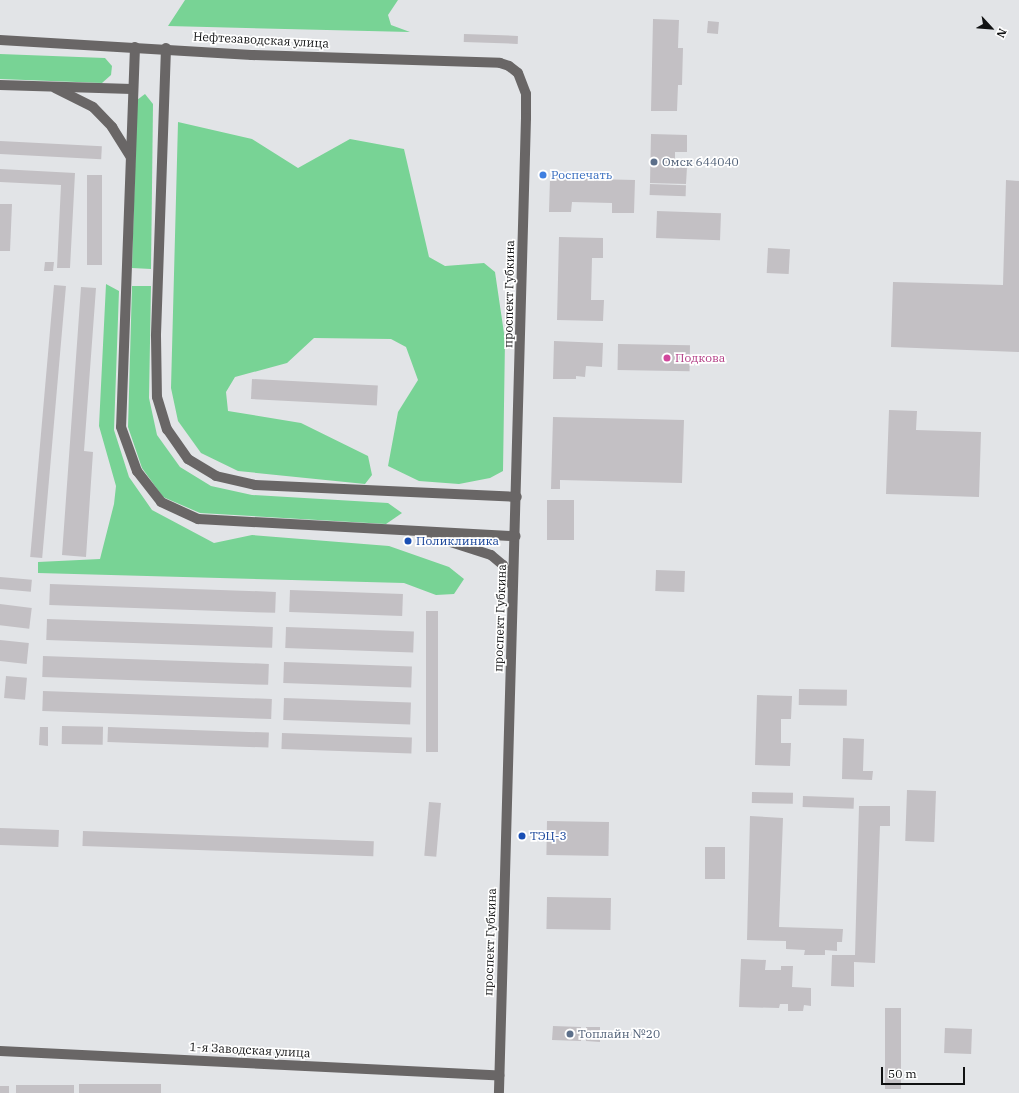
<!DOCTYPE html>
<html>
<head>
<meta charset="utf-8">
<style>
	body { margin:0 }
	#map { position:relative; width:1019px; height:1093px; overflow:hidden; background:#e2e4e7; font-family:"IBM Plex Serif",serif }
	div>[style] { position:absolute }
	.green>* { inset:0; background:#78d395 }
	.building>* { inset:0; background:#c3c0c4; transform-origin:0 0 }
	.secondary>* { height:10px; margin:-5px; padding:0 5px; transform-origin:5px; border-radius:5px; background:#696666 }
	.dots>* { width:11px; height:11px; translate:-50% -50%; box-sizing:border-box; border:2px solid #fff; border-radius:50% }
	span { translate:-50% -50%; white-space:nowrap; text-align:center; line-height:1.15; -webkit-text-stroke:3.5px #fff; paint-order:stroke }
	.street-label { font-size:12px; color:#111213 }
	.service-label { font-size:12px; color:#4e5e75 }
	.left { translate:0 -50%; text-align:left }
	.shop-label { font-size:12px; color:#366cbe }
	.hotel-label { font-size:12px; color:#b23c85 }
	.transit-label { font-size:12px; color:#164399 }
	.north { position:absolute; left:971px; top:8px; width:40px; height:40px; -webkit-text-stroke:3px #fff; paint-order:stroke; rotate:116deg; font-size:11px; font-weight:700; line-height:16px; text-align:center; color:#111213 }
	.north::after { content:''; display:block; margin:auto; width:14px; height:18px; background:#111213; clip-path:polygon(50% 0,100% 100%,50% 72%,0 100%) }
	.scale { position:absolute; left:881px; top:1067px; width:84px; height:18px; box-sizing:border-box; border:2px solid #111213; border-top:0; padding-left:5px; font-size:12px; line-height:14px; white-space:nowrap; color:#111213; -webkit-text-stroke:3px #fff; paint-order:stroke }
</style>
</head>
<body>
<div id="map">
	<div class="green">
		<i style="clip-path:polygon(185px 0,398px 0,388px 15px,391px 25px,410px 32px,168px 26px)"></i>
		<i style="clip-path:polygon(0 54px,105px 58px,112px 66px,111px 75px,102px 83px,0 79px)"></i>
		<i style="clip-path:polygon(145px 94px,153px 104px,151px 269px,132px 268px,137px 100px)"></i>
		<i style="clip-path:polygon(178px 122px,252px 139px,298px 168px,350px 139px,404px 149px,429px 257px,445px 266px,484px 263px,495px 272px,505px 340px,503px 471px,490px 478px,459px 484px,419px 481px,388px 466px,398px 412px,418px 380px,406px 347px,391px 339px,314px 338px,287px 363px,235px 377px,226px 392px,228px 411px,301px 423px,368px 456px,372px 475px,365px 484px,238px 471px,201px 453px,178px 421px,171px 388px)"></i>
		<i style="clip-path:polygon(106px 284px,119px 291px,114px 430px,129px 477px,152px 510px,214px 543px,252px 535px,389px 546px,449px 567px,464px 579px,454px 594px,436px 595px,404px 583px,38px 573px,38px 562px,100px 559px,114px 504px,116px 486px,99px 426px)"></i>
		<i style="clip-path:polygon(132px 286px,151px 286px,149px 398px,157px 435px,180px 467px,211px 486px,252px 495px,388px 503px,402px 513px,386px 524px,200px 513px,163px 497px,142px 468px,128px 427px)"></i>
	</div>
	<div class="building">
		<i style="clip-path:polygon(653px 19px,679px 20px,678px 48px,683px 48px,682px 85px,678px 85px,677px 111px,651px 111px)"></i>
		<i style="left:708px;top:21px;width:11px;height:12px;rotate:5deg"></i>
		<i style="left:464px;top:34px;width:54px;height:8px;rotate:2deg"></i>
		<i style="clip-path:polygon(651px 134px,687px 135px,687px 152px,675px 152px,675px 167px,687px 167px,686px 184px,650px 183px)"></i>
		<i style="left:0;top:141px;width:102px;height:13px;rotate:3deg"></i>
		<i style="clip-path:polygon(0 169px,75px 173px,70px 268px,57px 268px,61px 185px,0 182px)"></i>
		<i style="left:87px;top:175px;width:15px;height:90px"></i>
		<i style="clip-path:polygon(550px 178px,635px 180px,634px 213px,612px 213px,612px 203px,572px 202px,571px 212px,549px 212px)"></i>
		<i style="clip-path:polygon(1006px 180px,1019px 181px,1019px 352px,891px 347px,893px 282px,1003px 285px)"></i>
		<i style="left:650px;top:184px;width:36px;height:11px;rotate:2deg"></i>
		<i style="clip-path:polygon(0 204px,12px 204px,10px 251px,0 251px)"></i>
		<i style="left:657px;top:211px;width:64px;height:27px;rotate:2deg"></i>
		<i style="clip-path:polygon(559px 237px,603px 238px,603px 258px,592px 258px,591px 300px,604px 300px,603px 321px,557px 320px)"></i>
		<i style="left:768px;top:248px;width:22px;height:25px;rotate:3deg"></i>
		<i style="clip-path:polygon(45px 262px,54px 262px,53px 271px,44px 271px)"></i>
		<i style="left:54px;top:285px;width:12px;height:273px;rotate:5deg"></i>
		<i style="clip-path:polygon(81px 287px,96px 288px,84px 451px,93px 452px,86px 557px,62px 555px)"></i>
		<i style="clip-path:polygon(554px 341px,603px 343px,602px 367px,586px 366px,585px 377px,576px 376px,576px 379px,553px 379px)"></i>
		<i style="left:618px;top:344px;width:72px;height:26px;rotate:1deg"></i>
		<i style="left:252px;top:379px;width:126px;height:20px;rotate:3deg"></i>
		<i style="clip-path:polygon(889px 410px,917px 411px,916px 430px,981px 432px,979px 497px,886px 494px)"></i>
		<i style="clip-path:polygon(553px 417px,684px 420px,682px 483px,560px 480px,560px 489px,551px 489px)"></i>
		<i style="left:547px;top:500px;width:27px;height:40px"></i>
		<i style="left:656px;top:570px;width:29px;height:21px;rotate:2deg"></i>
		<i style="left:0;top:577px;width:32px;height:12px;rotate:5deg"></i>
		<i style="left:50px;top:584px;width:226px;height:21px;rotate:2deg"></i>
		<i style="left:290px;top:590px;width:113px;height:22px;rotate:2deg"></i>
		<i style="left:0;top:604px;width:32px;height:21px;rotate:7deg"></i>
		<i style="left:426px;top:611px;width:12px;height:141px"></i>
		<i style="left:47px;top:619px;width:226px;height:21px;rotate:2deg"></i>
		<i style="left:286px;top:627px;width:128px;height:21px;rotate:2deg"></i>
		<i style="left:0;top:640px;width:29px;height:21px;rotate:6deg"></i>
		<i style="left:43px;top:656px;width:226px;height:21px;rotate:2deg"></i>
		<i style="left:284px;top:662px;width:128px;height:21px;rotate:2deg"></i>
		<i style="left:6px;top:676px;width:21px;height:22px;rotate:5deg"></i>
		<i style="left:799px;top:689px;width:48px;height:16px;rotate:1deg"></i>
		<i style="left:43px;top:691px;width:229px;height:20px;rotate:2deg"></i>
		<i style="clip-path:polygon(757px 695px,792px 696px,791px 719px,781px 719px,781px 743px,791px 743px,790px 766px,755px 765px)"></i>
		<i style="left:284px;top:698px;width:127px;height:22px;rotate:2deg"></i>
		<i style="left:62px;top:726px;width:41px;height:18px;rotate:1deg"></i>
		<i style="clip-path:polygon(40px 727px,48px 727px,48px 746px,39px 745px)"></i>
		<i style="left:108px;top:727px;width:161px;height:15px;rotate:2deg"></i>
		<i style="left:282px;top:733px;width:130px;height:16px;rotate:2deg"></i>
		<i style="clip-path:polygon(843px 738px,864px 739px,863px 771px,873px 771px,872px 780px,842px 779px)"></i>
		<i style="left:907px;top:790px;width:29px;height:51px;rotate:2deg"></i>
		<i style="left:752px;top:792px;width:41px;height:11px;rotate:1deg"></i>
		<i style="left:803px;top:796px;width:51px;height:11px;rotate:2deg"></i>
		<i style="left:429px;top:802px;width:12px;height:54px;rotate:5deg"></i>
		<i style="clip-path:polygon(859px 806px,890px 806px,890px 826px,880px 826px,875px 963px,854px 962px,854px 987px,831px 986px,832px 955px,855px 955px)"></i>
		<i style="clip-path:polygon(750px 816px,783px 818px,779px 927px,843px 929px,842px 942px,837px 942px,837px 951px,825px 950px,825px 955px,804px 955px,805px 950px,786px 949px,786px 941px,747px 940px)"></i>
		<i style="left:547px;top:821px;width:62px;height:34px;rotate:1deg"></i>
		<i style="left:0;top:828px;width:59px;height:17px;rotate:2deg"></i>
		<i style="left:83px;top:831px;width:291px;height:15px;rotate:2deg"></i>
		<i style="left:705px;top:847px;width:20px;height:32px"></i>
		<i style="left:547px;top:897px;width:64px;height:32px;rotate:1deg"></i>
		<i style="clip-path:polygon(741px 959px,766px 960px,765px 970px,781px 970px,781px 966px,793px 966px,792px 987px,811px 988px,811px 1006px,804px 1005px,803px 1011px,788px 1011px,788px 1004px,780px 1004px,779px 1008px,739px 1007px)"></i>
		<i style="left:885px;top:1008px;width:16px;height:81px"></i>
		<i style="clip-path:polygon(553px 1026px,581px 1027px,581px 1031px,586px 1032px,586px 1027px,600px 1027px,600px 1042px,586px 1041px,586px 1037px,581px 1037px,581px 1041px,552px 1040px)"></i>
		<i style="left:945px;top:1028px;width:27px;height:25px;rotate:2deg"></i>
		<i style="left:79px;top:1084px;width:82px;height:9px"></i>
		<i style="left:16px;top:1085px;width:58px;height:8px"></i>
		<i style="left:0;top:1086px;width:9px;height:7px"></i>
	</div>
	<div class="secondary">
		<i style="left:0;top:40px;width:252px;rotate:3.4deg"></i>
		<i style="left:252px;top:55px;width:248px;rotate:1.8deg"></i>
		<i style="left:500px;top:63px;width:9px;rotate:18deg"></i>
		<i style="left:509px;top:66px;width:11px;rotate:38deg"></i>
		<i style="left:518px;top:73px;width:22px;rotate:69deg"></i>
		<i style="left:526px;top:94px;width:24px;rotate:90deg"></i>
		<i style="left:526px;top:118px;width:975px;rotate:91.59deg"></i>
		<i style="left:135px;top:47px;width:380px;rotate:92.1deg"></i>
		<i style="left:121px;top:427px;width:47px;rotate:70deg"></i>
		<i style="left:137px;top:471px;width:39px;rotate:52deg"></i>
		<i style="left:161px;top:502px;width:41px;rotate:24.7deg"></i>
		<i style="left:198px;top:519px;width:318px;rotate:3.1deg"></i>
		<i style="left:166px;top:48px;width:288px;rotate:92deg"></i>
		<i style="left:156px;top:336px;width:61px;rotate:89.1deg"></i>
		<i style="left:157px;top:397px;width:34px;rotate:73deg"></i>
		<i style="left:167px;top:429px;width:37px;rotate:55deg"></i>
		<i style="left:188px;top:459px;width:33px;rotate:31deg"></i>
		<i style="left:216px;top:476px;width:40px;rotate:13deg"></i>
		<i style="left:255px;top:485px;width:262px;rotate:2.6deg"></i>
		<i style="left:0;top:85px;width:132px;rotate:1.7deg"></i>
		<i style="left:55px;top:88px;width:42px;rotate:26.6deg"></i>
		<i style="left:93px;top:107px;width:28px;rotate:46deg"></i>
		<i style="left:112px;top:127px;width:34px;rotate:58deg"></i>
		<i style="left:432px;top:536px;width:62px;rotate:17.9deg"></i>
		<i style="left:491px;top:555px;width:16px;rotate:40deg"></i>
		<i style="left:503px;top:565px;width:22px;rotate:66deg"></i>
		<i style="left:0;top:1051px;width:500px;rotate:2.8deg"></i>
	</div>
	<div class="dots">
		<i style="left:654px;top:162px;background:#5c6f8a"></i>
		<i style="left:543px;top:175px;background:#3f7fe0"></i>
		<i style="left:667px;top:358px;background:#d1479c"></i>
		<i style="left:408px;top:541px;background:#1a4fb4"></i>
		<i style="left:522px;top:836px;background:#1a4fb4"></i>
		<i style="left:570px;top:1034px;background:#5c6f8a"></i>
	</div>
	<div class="street-label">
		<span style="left:261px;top:40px;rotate:3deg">Нефтезаводская улица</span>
		<span style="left:509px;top:294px;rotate:-89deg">проспект Губкина</span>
		<span style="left:500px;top:618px;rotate:-88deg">проспект Губкина</span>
		<span style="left:490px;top:942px;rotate:-88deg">проспект Губкина</span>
		<span style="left:250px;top:1050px;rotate:3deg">1-я Заводская улица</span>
	</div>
	<div class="service-label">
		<span class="left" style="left:662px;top:162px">Омск 644040</span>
		<span class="left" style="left:578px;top:1034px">Топлайн №20</span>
	</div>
	<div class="shop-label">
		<span class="left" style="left:551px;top:175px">Роспечать</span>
	</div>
	<div class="hotel-label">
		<span class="left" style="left:675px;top:358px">Подкова</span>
	</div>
	<div class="transit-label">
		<span class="left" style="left:416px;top:541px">Поликлиника</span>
		<span class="left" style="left:530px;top:836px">ТЭЦ-3</span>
	</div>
	<div class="north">N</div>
	<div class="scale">50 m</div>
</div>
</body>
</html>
